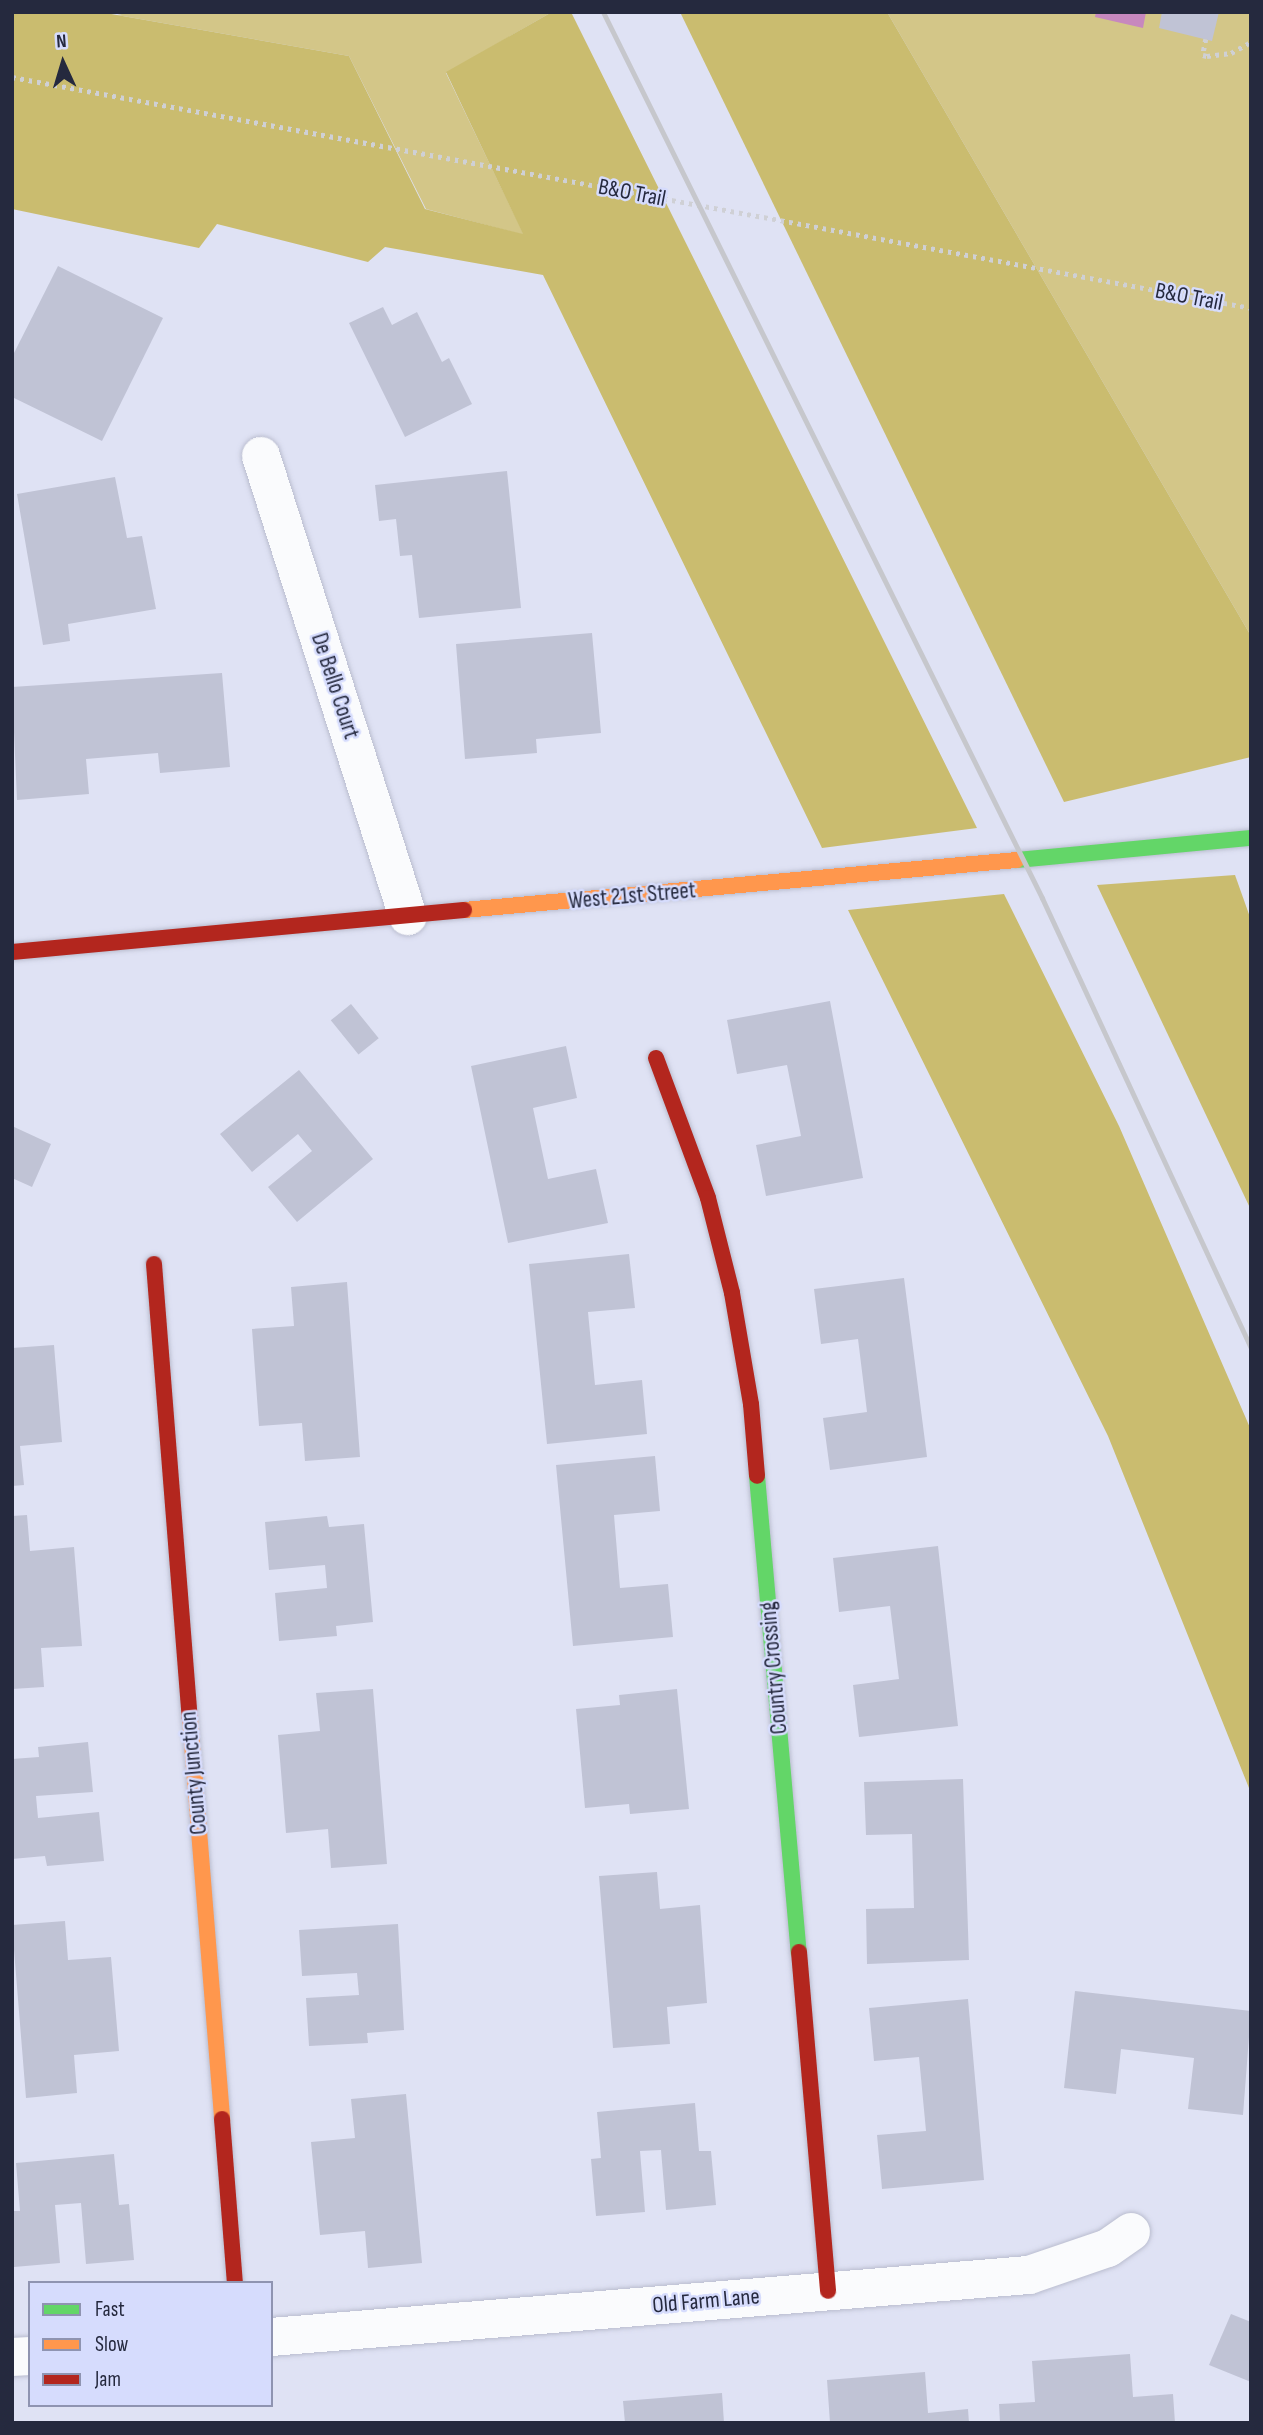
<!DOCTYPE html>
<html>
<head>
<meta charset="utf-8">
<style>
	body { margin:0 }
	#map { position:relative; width:1263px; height:2435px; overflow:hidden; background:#dfe2f4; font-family:"Sofia Sans Condensed",sans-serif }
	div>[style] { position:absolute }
	.green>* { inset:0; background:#d3c688 }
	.forest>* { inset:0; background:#cabc6f }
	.water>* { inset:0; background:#c788be }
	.building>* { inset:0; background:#c0c3d5; transform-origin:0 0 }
	.path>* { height:4.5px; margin-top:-2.25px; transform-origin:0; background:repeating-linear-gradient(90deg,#cfd0d5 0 3.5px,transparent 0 8.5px) }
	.roads { filter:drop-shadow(0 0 2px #babdcf) drop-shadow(0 0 2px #babdcf) }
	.street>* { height:38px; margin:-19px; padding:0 19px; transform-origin:19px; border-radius:19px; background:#fafbfd }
	.fast>* { height:16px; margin:-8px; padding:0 8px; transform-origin:8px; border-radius:8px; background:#63d668 }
	.slow>* { height:16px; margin:-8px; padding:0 8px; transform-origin:8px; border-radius:8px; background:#ff974d }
	.jam>* { height:16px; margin:-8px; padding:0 8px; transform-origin:8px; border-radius:8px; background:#b3261e }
	.rail>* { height:5px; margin:-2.5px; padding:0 2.5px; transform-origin:2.5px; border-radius:2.5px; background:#c6c7cc }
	span { translate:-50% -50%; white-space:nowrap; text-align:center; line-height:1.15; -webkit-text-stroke:5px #d6dcfd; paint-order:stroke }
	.street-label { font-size:23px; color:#25293e }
	.frame { position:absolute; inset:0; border:14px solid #25293e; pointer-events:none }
	.legend { position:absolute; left:28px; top:2281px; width:245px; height:126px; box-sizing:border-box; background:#d6dcfd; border:2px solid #8f94b1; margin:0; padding:9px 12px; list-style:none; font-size:21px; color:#25293e }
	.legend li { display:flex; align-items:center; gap:14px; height:35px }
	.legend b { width:35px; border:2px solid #8f94b1 }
	.north { position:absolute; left:28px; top:28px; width:70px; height:70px; -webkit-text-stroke:5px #d6dcfd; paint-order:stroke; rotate:356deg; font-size:19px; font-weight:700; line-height:28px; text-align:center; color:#25293e }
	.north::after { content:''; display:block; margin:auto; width:24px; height:32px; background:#25293e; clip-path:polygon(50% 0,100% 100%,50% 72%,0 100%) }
</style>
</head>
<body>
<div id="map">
	<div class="green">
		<i style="clip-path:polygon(131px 12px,552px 12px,446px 73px,524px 235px,426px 209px,349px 56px,117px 15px)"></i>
		<i style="clip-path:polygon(887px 12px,1251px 12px,1251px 636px)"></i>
	</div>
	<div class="forest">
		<i style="clip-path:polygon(12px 12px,100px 12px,349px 56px,425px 209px,523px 234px,446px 72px,552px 12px,571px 12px,977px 828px,822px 848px,543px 275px,385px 247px,368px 262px,217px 224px,199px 248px,12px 209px)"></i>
		<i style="clip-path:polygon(680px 12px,887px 12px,1251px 636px,1251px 757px,1064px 802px)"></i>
		<i style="clip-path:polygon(1235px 875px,1251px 920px,1251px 1210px,1097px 885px)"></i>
		<i style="clip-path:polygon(1004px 894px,1119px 1126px,1251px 1430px,1251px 1793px,1108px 1436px,848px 910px)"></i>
	</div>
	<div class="water">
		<i style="clip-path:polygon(1096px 12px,1146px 12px,1143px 28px,1095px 17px)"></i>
	</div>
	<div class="building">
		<i style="clip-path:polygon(1162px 12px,1219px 12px,1212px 41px,1159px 28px)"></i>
		<i style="clip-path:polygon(58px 266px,163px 318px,102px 441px,12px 397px,12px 357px)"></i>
		<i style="clip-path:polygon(383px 307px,392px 325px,417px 312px,442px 362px,449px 358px,472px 404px,405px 437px,349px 323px)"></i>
		<i style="clip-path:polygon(507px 471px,521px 608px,419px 618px,412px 555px,400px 556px,396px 519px,379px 521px,375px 485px)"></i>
		<i style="clip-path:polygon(115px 477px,127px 538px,142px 536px,156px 609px,68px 624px,70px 641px,43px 645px,17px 494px)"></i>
		<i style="clip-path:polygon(592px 633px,601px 733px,536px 739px,537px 753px,465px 759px,456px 644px)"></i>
		<i style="clip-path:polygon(222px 673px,230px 767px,160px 773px,158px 753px,86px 759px,89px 794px,17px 800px,12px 687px)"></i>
		<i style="clip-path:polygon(830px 1001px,863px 1178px,766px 1196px,756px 1145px,801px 1136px,787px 1065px,737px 1074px,727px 1020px)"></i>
		<i style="left:351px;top:1004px;width:44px;height:26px;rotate:51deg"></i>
		<i style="clip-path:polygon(566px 1046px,577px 1098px,533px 1108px,548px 1179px,596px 1169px,608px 1223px,508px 1243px,471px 1066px)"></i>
		<i style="clip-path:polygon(299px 1070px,373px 1159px,297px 1222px,268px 1187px,312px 1151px,298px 1134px,252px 1172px,220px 1134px)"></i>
		<i style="clip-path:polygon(12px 1126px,51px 1144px,32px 1187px,12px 1178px)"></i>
		<i style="clip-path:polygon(629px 1254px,635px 1308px,588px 1312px,595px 1385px,642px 1380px,647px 1434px,547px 1444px,529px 1264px)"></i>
		<i style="clip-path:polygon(904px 1278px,927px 1457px,830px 1470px,823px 1418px,867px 1412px,858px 1339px,821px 1344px,814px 1289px)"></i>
		<i style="clip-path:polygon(347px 1282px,360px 1457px,305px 1461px,302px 1423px,259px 1426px,252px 1329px,294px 1326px,291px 1287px)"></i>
		<i style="clip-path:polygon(54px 1345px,62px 1442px,20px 1446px,24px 1485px,12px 1486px,12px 1348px)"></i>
		<i style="clip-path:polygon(655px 1456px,660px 1511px,614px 1515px,620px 1588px,668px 1584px,673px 1637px,573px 1646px,556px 1465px)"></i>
		<i style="clip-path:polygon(27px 1515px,30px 1551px,74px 1547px,82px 1646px,41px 1648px,44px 1687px,12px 1689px,12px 1516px)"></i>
		<i style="clip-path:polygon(327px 1516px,329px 1527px,364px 1524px,373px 1622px,336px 1626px,337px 1636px,279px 1641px,275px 1593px,327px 1588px,325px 1565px,269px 1570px,265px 1522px)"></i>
		<i style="clip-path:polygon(938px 1546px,958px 1726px,859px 1737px,853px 1685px,899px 1679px,890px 1606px,839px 1612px,833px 1558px)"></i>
		<i style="clip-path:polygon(373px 1689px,387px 1864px,331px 1868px,328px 1829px,286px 1833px,278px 1735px,320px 1731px,316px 1693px)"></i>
		<i style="clip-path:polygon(677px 1689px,689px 1809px,630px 1814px,629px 1804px,585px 1808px,576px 1709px,620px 1705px,619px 1695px)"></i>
		<i style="clip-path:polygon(88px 1742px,93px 1792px,36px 1796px,38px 1818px,99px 1812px,104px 1861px,47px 1866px,45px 1856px,12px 1859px,12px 1759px,39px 1757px,38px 1747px)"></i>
		<i style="clip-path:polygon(963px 1779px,969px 1960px,867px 1964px,866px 1909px,914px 1908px,912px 1834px,866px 1835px,864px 1782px)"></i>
		<i style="clip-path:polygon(657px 1872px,660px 1909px,700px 1905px,707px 2003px,667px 2007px,670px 2044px,613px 2048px,599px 1876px)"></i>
		<i style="clip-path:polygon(65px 1921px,68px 1960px,111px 1957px,119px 2051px,74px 2055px,77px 2093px,26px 2098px,12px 1925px)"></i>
		<i style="clip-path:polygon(398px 1924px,404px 2030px,367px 2033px,368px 2043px,309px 2046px,306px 1998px,359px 1995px,357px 1973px,302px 1976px,299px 1930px)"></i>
		<i style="clip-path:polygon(1075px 1991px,1251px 2011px,1243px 2115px,1188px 2109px,1194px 2058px,1121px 2049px,1116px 2094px,1064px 2088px)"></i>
		<i style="clip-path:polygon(968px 1999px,984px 2180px,882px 2189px,877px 2135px,926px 2131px,919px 2057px,874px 2061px,869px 2008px)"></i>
		<i style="clip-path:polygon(406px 2094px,422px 2263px,368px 2268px,365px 2231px,320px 2235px,311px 2142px,355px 2138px,351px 2099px)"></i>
		<i style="clip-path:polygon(695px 2103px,699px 2151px,711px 2151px,716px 2205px,666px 2210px,661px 2150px,640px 2151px,645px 2212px,596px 2216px,591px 2159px,601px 2158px,597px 2112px)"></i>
		<i style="clip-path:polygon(114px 2154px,119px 2205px,129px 2204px,134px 2260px,86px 2264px,81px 2203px,55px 2205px,60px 2263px,14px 2267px,12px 2211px,20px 2211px,16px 2163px)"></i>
		<i style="clip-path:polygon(1231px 2314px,1251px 2322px,1251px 2382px,1209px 2365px)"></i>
		<i style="clip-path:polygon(1130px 2354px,1133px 2397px,1173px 2394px,1175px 2423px,1000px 2423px,999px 2404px,1035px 2402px,1032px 2361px)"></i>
		<i style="clip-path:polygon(925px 2372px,928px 2413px,968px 2409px,969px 2423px,830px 2423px,827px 2380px)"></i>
		<i style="clip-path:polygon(722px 2393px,724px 2423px,625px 2423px,623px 2401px)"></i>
	</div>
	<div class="path">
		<i style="left:1206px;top:39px;width:16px;rotate:101deg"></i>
		<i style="left:1203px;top:55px;width:4px;rotate:14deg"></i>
		<i style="left:1207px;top:56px;width:24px;rotate:-7deg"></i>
		<i style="left:1231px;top:53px;width:23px;rotate:-29deg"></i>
		<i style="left:12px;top:77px;width:1260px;rotate:10.56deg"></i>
	</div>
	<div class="roads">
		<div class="street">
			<i style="left:261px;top:456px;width:483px;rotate:72.3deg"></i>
			<i style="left:271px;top:2337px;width:761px;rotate:-4.68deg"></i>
			<i style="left:1029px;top:2275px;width:83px;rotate:-18.9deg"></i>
			<i style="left:1108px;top:2248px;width:28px;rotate:-35deg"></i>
			<i style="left:12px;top:2357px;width:18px;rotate:-3deg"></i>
		</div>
		<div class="fast">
			<i style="left:1017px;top:860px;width:235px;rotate:-5.4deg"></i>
			<i style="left:757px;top:1476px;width:478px;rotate:85deg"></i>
		</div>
		<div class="slow">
			<i style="left:464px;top:910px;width:555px;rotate:-5.17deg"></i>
			<i style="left:190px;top:1719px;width:401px;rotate:85.4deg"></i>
		</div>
		<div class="jam">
			<i style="left:12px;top:952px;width:454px;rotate:-5.3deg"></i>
			<i style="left:656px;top:1058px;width:149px;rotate:69.6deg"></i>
			<i style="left:708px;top:1198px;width:98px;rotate:75.8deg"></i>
			<i style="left:732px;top:1293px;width:113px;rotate:80.3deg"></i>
			<i style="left:751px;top:1404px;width:72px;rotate:85.2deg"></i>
			<i style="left:154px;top:1264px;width:456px;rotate:85.5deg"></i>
			<i style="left:799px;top:1952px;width:340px;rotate:85.1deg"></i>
			<i style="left:222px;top:2119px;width:165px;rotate:85.5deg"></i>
		</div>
	</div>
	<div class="rail">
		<i style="left:603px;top:12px;width:989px;rotate:63.64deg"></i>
		<i style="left:1042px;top:898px;width:497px;rotate:65.1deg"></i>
	</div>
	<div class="street-label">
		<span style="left:632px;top:193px;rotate:11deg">B&amp;O Trail</span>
		<span style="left:1189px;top:297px;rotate:11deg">B&amp;O Trail</span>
		<span style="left:335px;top:686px;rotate:72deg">De Bello Court</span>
		<span style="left:632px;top:896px;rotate:-5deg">West 21st Street</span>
		<span style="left:774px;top:1668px;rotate:-95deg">Country Crossing</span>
		<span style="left:194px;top:1773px;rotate:-95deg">County Junction</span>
		<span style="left:706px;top:2301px;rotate:-5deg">Old Farm Lane</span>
	</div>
	<div class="frame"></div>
	<ul class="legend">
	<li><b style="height:9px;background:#63d668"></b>Fast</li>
	<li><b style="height:9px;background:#ff974d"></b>Slow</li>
	<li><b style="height:9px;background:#b3261e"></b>Jam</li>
	</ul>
	<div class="north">N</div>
</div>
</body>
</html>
